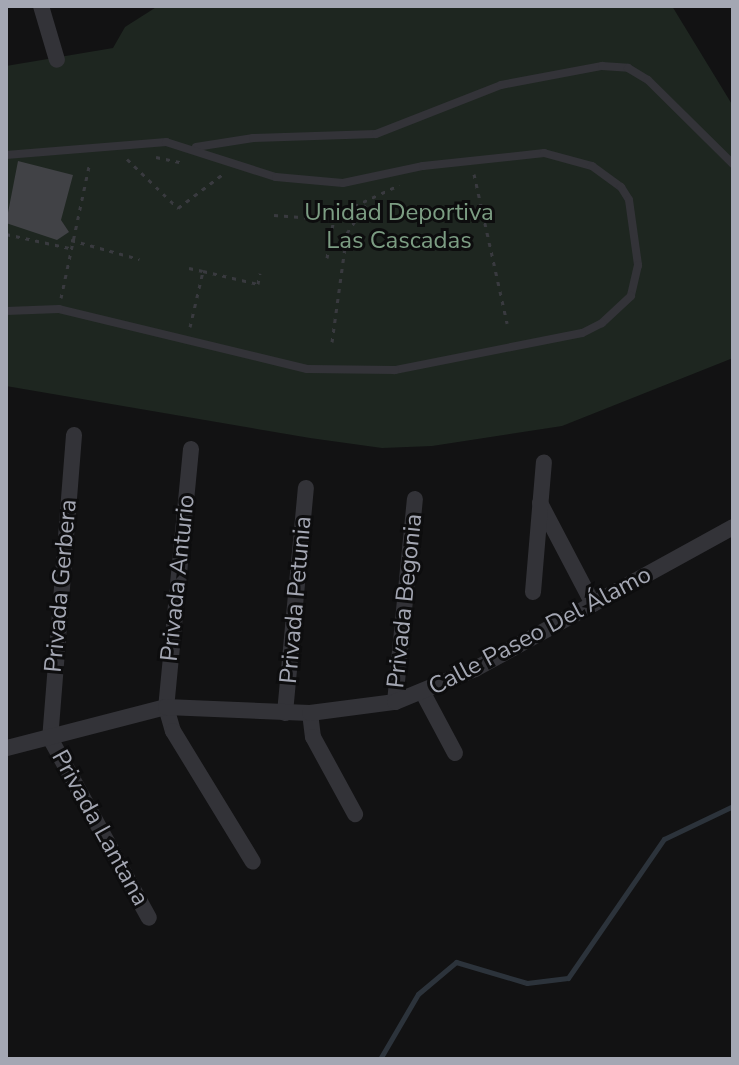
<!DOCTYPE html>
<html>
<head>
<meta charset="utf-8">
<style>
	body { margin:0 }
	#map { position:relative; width:739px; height:1065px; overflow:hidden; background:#121213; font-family:"Nunito Sans",sans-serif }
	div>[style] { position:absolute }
	.green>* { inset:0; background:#1e2620 }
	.stream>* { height:5px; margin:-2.5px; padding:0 2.5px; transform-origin:2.5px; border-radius:2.5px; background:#2c333b }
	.building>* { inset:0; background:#414246 }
	.path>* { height:3px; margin-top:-1.5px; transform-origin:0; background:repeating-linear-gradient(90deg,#393a3f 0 4px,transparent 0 10px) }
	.lane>* { height:8px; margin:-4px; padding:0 4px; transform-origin:4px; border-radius:4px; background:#333338 }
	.street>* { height:16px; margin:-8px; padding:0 8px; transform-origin:8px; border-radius:8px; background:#333338 }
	span { translate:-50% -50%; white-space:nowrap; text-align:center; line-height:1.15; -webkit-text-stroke:6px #0d0d0e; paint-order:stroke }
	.park-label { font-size:24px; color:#7c9d83 }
	.street-label { font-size:24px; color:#a4a7b3 }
	.frame { position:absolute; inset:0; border:8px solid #a4a7b3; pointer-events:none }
</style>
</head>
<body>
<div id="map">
	<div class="green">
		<i style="clip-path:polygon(158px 6px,672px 6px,733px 106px,733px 358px,562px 426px,432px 446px,382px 448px,310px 438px,6px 386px,6px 66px,113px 48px,125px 27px)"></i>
	</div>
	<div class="stream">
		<i style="left:380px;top:1059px;width:75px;rotate:-59.7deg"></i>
		<i style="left:418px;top:994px;width:50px;rotate:-40.1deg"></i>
		<i style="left:456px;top:962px;width:74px;rotate:16.5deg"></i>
		<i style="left:527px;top:983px;width:41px;rotate:-7deg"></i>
		<i style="left:568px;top:978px;width:169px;rotate:-55.4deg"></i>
		<i style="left:664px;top:839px;width:76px;rotate:-25.6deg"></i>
	</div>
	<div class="building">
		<i style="clip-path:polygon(18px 161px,73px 175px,61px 220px,69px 232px,57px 240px,6px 223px)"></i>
	</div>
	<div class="path">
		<i style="left:156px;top:157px;width:25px;rotate:12deg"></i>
		<i style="left:127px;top:159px;width:71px;rotate:43.9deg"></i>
		<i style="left:178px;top:208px;width:56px;rotate:-37.1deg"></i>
		<i style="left:474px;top:174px;width:153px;rotate:77.5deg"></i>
		<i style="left:274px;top:215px;width:53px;rotate:4.3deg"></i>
		<i style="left:327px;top:219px;width:80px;rotate:-25.3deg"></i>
		<i style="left:6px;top:234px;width:65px;rotate:12.5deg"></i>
		<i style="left:71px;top:240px;width:71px;rotate:15.6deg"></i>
		<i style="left:327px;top:258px;width:41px;rotate:-80.1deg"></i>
		<i style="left:189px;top:268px;width:14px;rotate:12deg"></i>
		<i style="left:61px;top:298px;width:139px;rotate:-78deg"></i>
		<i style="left:190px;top:327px;width:57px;rotate:-76.9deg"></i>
		<i style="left:203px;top:271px;width:57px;rotate:13.3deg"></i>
		<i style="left:258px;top:284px;width:11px;rotate:-80deg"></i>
		<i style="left:332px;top:342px;width:110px;rotate:-82.2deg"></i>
		<i style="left:347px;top:233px;width:34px;rotate:-56deg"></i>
	</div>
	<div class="lane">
		<i style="left:196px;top:147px;width:58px;rotate:-9deg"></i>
		<i style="left:253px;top:138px;width:123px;rotate:-1.9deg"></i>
		<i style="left:376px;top:134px;width:134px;rotate:-21.4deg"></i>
		<i style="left:501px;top:85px;width:103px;rotate:-10.7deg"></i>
		<i style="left:602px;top:66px;width:26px;rotate:4deg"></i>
		<i style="left:628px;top:68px;width:23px;rotate:31deg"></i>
		<i style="left:648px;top:80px;width:120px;rotate:44.7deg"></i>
		<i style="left:6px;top:155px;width:161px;rotate:-4.6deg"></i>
		<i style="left:166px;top:142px;width:115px;rotate:17.7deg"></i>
		<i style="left:276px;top:177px;width:67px;rotate:5.1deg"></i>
		<i style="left:343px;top:183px;width:82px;rotate:-12deg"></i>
		<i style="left:423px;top:166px;width:122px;rotate:-6.1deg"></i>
		<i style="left:544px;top:153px;width:50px;rotate:15.2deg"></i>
		<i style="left:592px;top:166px;width:36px;rotate:36deg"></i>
		<i style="left:621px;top:187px;width:15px;rotate:58deg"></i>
		<i style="left:629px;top:200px;width:66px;rotate:82.1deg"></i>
		<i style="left:638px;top:265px;width:32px;rotate:103deg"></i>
		<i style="left:631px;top:296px;width:40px;rotate:137deg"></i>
		<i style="left:602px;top:323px;width:22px;rotate:153deg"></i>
		<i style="left:582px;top:333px;width:191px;rotate:168.8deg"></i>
		<i style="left:395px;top:370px;width:88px;rotate:-179.3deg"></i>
		<i style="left:307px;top:369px;width:255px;rotate:-166.4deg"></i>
		<i style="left:59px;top:309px;width:53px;rotate:177.8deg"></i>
	</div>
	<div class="street">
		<i style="left:41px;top:6px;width:56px;rotate:73.5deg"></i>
		<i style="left:74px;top:435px;width:304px;rotate:94.5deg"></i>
		<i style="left:50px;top:738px;width:205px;rotate:61.2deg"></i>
		<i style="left:191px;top:449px;width:259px;rotate:95.5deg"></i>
		<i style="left:166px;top:707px;width:25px;rotate:74deg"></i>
		<i style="left:173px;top:731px;width:153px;rotate:58.6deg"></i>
		<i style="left:540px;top:503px;width:114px;rotate:62.3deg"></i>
		<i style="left:533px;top:592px;width:130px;rotate:-85.2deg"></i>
		<i style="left:423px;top:693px;width:68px;rotate:61.9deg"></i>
		<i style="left:395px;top:702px;width:204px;rotate:-84.4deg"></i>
		<i style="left:285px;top:713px;width:226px;rotate:-84.7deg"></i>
		<i style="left:310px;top:713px;width:24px;rotate:83deg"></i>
		<i style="left:313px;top:737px;width:88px;rotate:61.4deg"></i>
		<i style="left:7px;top:748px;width:164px;rotate:-14.5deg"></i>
		<i style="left:166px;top:707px;width:144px;rotate:2.4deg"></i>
		<i style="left:310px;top:713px;width:86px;rotate:-7.4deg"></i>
		<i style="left:395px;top:702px;width:87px;rotate:-22.4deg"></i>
		<i style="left:475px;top:669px;width:294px;rotate:-28.8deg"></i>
	</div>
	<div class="park-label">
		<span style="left:399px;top:227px">Unidad Deportiva<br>Las Cascadas</span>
	</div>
	<div class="street-label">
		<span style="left:178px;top:578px;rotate:-84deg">Privada Anturio</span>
		<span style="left:61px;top:586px;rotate:-85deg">Privada Gerbera</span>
		<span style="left:296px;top:600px;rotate:-85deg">Privada Petunia</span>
		<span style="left:405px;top:601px;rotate:-84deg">Privada Begonia</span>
		<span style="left:540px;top:631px;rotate:-28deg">Calle Paseo Del Álamo</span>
		<span style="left:100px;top:828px;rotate:61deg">Privada Lantana</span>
	</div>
	<div class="frame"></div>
</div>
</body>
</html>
